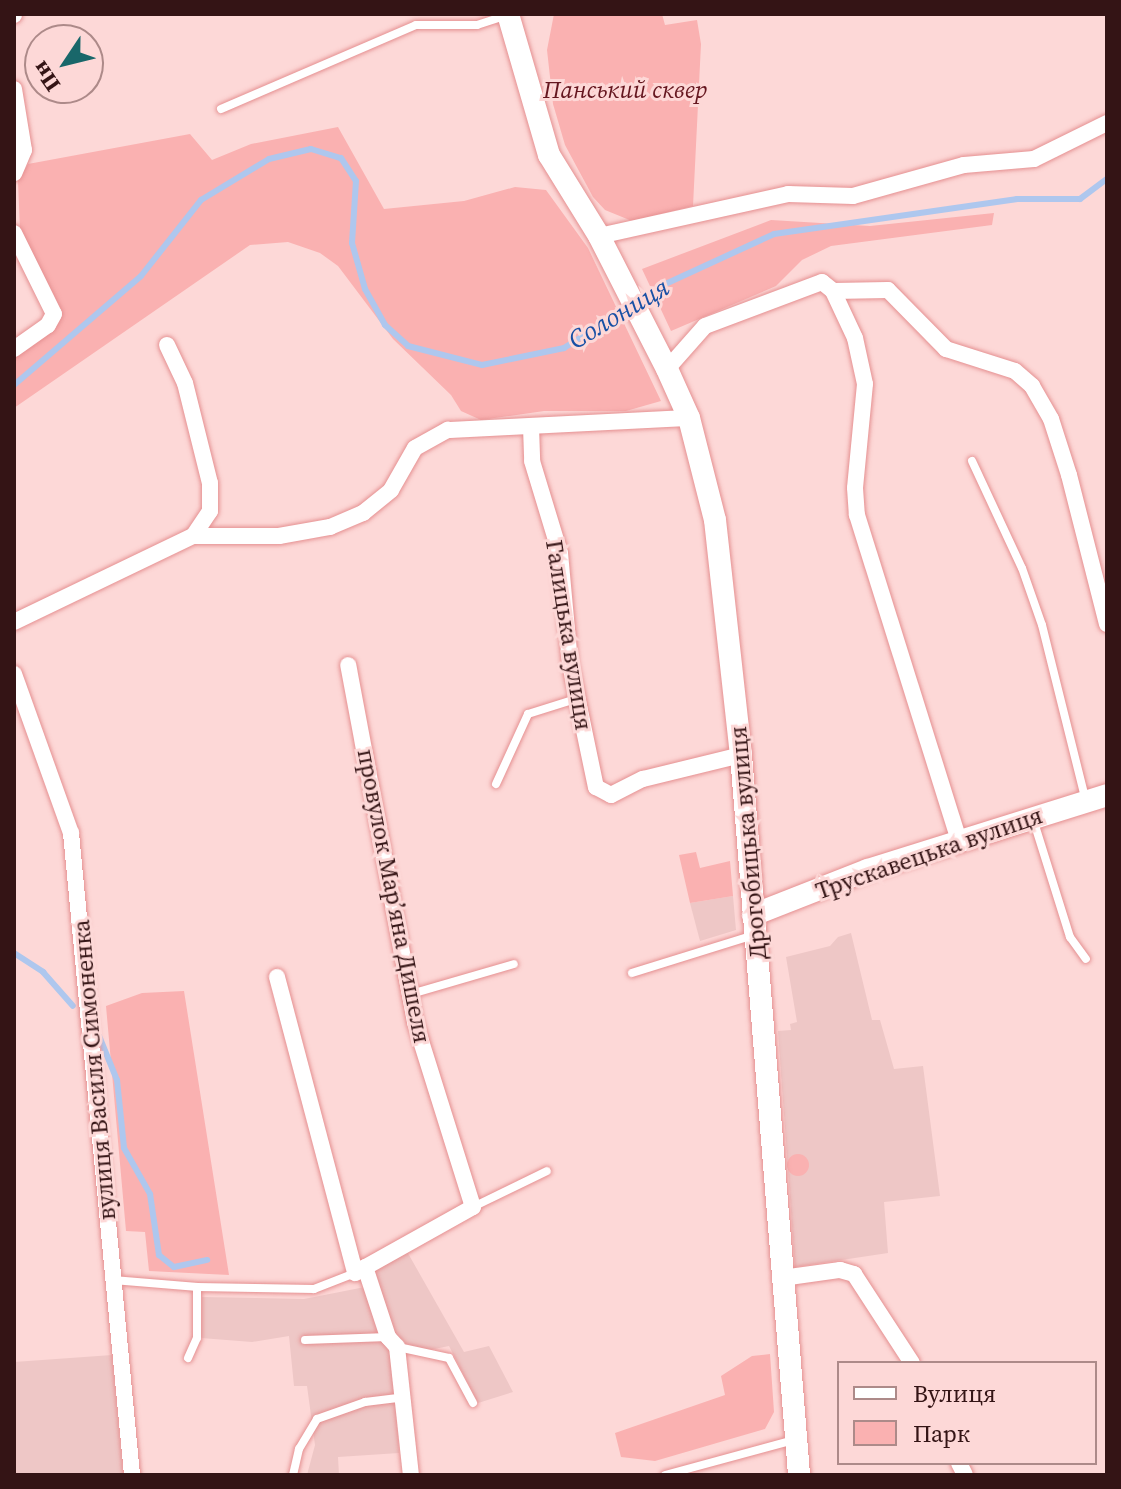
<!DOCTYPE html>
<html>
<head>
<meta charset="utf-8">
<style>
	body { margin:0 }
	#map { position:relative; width:1121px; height:1489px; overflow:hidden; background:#fdd8d7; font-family:"Source Serif 4",serif }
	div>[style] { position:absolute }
	.built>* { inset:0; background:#eec7c6 }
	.green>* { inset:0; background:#fab1b1 }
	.round { border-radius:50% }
	.stream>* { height:6px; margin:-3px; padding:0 3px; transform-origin:3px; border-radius:3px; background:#aec7ee }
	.roads { filter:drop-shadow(0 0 2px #e59091) drop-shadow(0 0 2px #e59091) }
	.lane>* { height:8px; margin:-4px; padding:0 4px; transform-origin:4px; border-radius:4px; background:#fff }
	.street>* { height:16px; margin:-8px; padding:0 8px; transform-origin:8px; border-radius:8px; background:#fff }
	.secondary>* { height:22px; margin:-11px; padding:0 11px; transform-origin:11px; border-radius:11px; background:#fff }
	span { translate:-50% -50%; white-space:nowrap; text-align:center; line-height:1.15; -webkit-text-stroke:6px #fdd8d7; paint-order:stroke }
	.park-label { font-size:24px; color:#65161f; font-style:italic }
	.street-label { font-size:24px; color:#341415 }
	.water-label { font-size:26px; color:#1850a5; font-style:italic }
	.frame { position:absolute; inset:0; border:16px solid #341415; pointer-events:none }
	.legend { position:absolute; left:837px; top:1361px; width:260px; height:104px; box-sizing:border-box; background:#fdd8d7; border:2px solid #ad8a89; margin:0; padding:10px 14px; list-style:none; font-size:24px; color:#341415 }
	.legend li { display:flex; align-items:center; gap:16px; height:40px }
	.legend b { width:40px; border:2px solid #ad8a89 }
	.north { position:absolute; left:24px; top:24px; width:80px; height:80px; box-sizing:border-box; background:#fdd8d7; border:2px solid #ad8a89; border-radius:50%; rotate:235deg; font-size:22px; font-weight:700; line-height:32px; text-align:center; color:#341415 }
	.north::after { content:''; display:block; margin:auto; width:28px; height:36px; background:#19676a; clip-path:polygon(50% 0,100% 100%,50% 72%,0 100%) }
</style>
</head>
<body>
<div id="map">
	<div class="built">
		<i style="clip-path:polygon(733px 896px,736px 930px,700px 941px,690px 903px)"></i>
		<i style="clip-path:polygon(851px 933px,872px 1020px,880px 1020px,894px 1069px,923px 1066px,940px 1196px,884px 1202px,888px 1253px,795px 1267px,778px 1031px,791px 1030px,790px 1024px,797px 1022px,786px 957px,830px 946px,838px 937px)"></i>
		<i style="clip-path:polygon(405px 1248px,464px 1352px,489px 1346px,513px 1392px,478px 1403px,449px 1346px,424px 1351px,393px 1347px,399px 1453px,338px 1457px,339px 1475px,307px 1475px,315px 1445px,307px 1386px,294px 1386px,289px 1336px,252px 1342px,201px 1338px,202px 1297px,304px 1299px,365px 1287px,372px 1265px)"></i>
		<i style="clip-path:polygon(112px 1355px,123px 1475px,14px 1475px,14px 1362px)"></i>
	</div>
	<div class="green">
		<i style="clip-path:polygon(554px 14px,662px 14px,665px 25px,697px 20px,701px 44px,693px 206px,632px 221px,605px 210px,593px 197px,565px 145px,553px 104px,547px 50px)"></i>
		<i style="clip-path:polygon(338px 127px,384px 209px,464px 201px,515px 187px,546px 190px,588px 248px,661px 401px,626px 411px,544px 411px,481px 420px,461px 411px,451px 395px,393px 339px,338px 266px,320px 253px,288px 242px,250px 245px,14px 408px,14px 359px,62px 314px,20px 230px,18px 181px,28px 164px,190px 134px,212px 160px,251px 144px)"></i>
		<i style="clip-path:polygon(994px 213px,992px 225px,831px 246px,802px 260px,776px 286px,671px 331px,642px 269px,771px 220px,870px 226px)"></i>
		<i style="clip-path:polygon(696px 852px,700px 868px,730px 861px,733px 896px,690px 903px,679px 855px)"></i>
		<i style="clip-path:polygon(184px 991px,229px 1275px,149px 1271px,145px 1232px,126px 1231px,106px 1006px,142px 993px)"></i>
		<i class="round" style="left:787px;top:1154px;width:22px;height:22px"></i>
		<i style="clip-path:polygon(770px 1354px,774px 1412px,765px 1429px,655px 1461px,621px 1457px,615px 1433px,725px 1395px,721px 1376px,752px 1356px)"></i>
	</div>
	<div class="stream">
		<i style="left:14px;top:385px;width:167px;rotate:-40.6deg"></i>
		<i style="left:141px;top:276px;width:97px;rotate:-51.7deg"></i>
		<i style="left:201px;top:200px;width:79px;rotate:-31.1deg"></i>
		<i style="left:269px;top:159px;width:43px;rotate:-13.4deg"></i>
		<i style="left:311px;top:149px;width:31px;rotate:17deg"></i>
		<i style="left:341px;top:158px;width:27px;rotate:57deg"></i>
		<i style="left:356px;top:181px;width:62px;rotate:93.7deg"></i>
		<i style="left:352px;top:243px;width:48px;rotate:74.2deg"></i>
		<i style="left:365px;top:289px;width:41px;rotate:60.9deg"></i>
		<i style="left:385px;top:325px;width:31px;rotate:42deg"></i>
		<i style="left:408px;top:346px;width:76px;rotate:14.4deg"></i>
		<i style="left:482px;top:365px;width:84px;rotate:-11.7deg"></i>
		<i style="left:564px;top:348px;width:115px;rotate:-32.6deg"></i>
		<i style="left:661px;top:286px;width:124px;rotate:-24.7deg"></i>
		<i style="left:774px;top:234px;width:246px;rotate:-8.2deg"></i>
		<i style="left:1017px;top:199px;width:63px"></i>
		<i style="left:1080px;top:199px;width:34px;rotate:-37deg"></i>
		<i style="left:14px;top:953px;width:35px;rotate:33deg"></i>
		<i style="left:43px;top:972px;width:45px;rotate:48.6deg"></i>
		<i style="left:97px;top:1031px;width:53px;rotate:67.8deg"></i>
		<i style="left:117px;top:1080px;width:68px;rotate:84.1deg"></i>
		<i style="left:124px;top:1148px;width:53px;rotate:60.5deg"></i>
		<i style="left:150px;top:1194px;width:62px;rotate:81.6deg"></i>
		<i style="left:159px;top:1255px;width:19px;rotate:39deg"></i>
		<i style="left:174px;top:1267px;width:34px;rotate:-12deg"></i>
	</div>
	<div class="roads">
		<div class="lane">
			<i style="left:221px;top:109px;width:212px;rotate:-23.3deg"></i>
			<i style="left:416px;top:25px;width:61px"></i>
			<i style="left:477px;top:25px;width:33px;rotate:-18deg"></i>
			<i style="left:972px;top:461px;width:118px;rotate:65deg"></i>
			<i style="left:1022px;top:568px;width:60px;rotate:70.7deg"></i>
			<i style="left:1042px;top:625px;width:181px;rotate:76deg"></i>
			<i style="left:496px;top:784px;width:77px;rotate:-65.4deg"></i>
			<i style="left:528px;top:714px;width:50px;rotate:-17.4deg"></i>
			<i style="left:1033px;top:819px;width:124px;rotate:72.6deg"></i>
			<i style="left:1070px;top:937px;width:27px;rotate:54deg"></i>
			<i style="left:632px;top:973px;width:128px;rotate:-17.3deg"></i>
			<i style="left:411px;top:994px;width:107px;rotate:-16.2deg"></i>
			<i style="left:473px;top:1207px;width:82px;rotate:-25.9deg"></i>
			<i style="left:114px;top:1280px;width:83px;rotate:4.8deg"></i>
			<i style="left:305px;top:1340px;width:83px;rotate:-2.1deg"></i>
			<i style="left:398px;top:1347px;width:52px;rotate:12.2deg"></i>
			<i style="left:449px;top:1358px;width:51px;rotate:61.9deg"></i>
			<i style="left:188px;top:1358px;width:22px;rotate:-66deg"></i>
			<i style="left:197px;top:1338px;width:51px;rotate:-90deg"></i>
			<i style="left:197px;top:1287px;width:117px;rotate:1deg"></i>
			<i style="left:314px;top:1289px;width:44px;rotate:-21.3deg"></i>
			<i style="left:293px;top:1475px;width:27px;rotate:-77deg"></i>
			<i style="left:299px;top:1449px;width:35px;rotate:-59deg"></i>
			<i style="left:317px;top:1419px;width:51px;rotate:-19.5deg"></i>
			<i style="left:365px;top:1402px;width:39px;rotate:-7deg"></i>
			<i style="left:665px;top:1475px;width:134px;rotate:-15.2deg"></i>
		</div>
		<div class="street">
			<i style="left:14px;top:15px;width:1px;rotate:-90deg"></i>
			<i style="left:14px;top:89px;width:62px;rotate:80.7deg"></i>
			<i style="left:24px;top:150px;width:25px;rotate:113deg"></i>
			<i style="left:14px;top:233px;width:90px;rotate:63.7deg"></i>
			<i style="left:54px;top:314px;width:13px;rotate:119deg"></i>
			<i style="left:48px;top:325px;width:42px;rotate:144.8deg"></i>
			<i style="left:599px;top:236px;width:194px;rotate:-12.5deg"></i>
			<i style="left:788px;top:194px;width:65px;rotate:1.8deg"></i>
			<i style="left:853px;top:196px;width:115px;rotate:-15.6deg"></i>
			<i style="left:964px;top:165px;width:70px;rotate:-4.9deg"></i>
			<i style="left:1034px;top:159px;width:81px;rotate:-26.3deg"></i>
			<i style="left:833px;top:291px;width:55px;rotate:-1deg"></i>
			<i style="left:888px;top:290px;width:83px;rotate:45.5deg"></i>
			<i style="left:946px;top:349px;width:72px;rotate:17.7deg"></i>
			<i style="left:1015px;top:371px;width:23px;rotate:41deg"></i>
			<i style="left:1032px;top:386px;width:38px;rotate:60deg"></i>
			<i style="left:1051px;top:419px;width:59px;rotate:72.2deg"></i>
			<i style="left:1069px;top:475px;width:154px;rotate:75.7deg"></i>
			<i style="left:167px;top:345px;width:42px;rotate:64.7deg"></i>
			<i style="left:185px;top:383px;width:103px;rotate:76deg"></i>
			<i style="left:210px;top:483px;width:28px;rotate:90deg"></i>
			<i style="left:210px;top:511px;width:30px;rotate:124deg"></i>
			<i style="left:667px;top:369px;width:57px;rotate:-48.5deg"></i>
			<i style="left:705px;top:326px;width:125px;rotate:-20.6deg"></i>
			<i style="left:822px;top:282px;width:14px;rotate:39deg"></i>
			<i style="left:833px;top:291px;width:52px;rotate:64.9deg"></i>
			<i style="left:855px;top:338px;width:47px;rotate:77.7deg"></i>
			<i style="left:865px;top:384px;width:104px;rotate:95.5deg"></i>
			<i style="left:855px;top:488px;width:27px;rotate:86deg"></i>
			<i style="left:857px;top:515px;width:342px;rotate:72.6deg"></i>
			<i style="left:531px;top:427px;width:34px;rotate:88deg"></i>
			<i style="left:532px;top:461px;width:96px;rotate:73.1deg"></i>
			<i style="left:560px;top:553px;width:110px;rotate:84.8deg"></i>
			<i style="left:570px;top:663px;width:127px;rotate:78.2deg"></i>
			<i style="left:596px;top:787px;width:17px;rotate:28deg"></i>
			<i style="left:611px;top:795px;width:36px;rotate:-27deg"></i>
			<i style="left:643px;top:779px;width:101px;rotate:-13.8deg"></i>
			<i style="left:14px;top:622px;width:199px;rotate:-25.7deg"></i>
			<i style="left:193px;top:536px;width:86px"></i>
			<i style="left:279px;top:536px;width:52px;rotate:-10deg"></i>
			<i style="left:330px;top:527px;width:36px;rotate:-23deg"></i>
			<i style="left:363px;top:513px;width:36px;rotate:-39deg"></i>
			<i style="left:391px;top:490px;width:48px;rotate:-60.3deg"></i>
			<i style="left:415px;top:448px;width:38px;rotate:-29deg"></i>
			<i style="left:448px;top:430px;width:241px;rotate:-2.9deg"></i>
			<i style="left:14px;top:674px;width:169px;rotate:70.3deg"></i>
			<i style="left:71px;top:833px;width:645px;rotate:84.57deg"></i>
			<i style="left:277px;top:977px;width:306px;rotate:75.2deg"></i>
			<i style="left:355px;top:1273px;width:135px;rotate:-29.2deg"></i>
			<i style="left:473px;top:1207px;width:194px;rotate:-107.4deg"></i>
			<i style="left:415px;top:1022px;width:363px;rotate:-100.6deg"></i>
			<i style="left:365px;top:1267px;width:74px;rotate:71.8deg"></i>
			<i style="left:388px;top:1337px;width:13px;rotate:48deg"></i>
			<i style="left:397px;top:1347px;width:129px;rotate:83.8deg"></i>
			<i style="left:782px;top:1278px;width:59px;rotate:-7.9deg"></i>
			<i style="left:840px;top:1270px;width:15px;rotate:16deg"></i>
			<i style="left:854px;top:1274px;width:106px;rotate:56.9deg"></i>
			<i style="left:959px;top:1463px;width:13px;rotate:63deg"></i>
		</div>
		<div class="secondary">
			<i style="left:508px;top:14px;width:147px;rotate:73.8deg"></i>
			<i style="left:549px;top:155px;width:95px;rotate:58.3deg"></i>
			<i style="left:599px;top:236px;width:149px;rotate:62.9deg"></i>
			<i style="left:667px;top:369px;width:54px;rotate:65.8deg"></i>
			<i style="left:689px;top:418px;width:105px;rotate:75.7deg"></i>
			<i style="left:715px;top:520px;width:236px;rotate:83.7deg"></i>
			<i style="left:741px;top:755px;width:722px;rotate:85.39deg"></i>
			<i style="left:753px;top:915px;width:123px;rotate:-21.4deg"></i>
			<i style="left:868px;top:870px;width:250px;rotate:-17.4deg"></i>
		</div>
	</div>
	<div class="park-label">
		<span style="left:625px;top:90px">Панський сквер</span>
	</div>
	<div class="street-label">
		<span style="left:569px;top:635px;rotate:81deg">Галицька вулиця</span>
		<span style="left:748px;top:843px;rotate:-95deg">Дрогобицька вулиця</span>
		<span style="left:929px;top:853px;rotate:-19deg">Трускавецька вулиця</span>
		<span style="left:394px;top:896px;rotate:79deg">провулок Марʼяна Дишеля</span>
		<span style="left:94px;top:1070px;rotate:-95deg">вулиця Василя Симоненка</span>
	</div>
	<div class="water-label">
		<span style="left:619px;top:314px;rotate:-31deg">Солониця</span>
	</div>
	<div class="frame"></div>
	<ul class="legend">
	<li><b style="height:10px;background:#fff"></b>Вулиця</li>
	<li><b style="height:22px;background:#fab1b1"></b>Парк</li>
	</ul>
	<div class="north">Пн</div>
</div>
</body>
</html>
